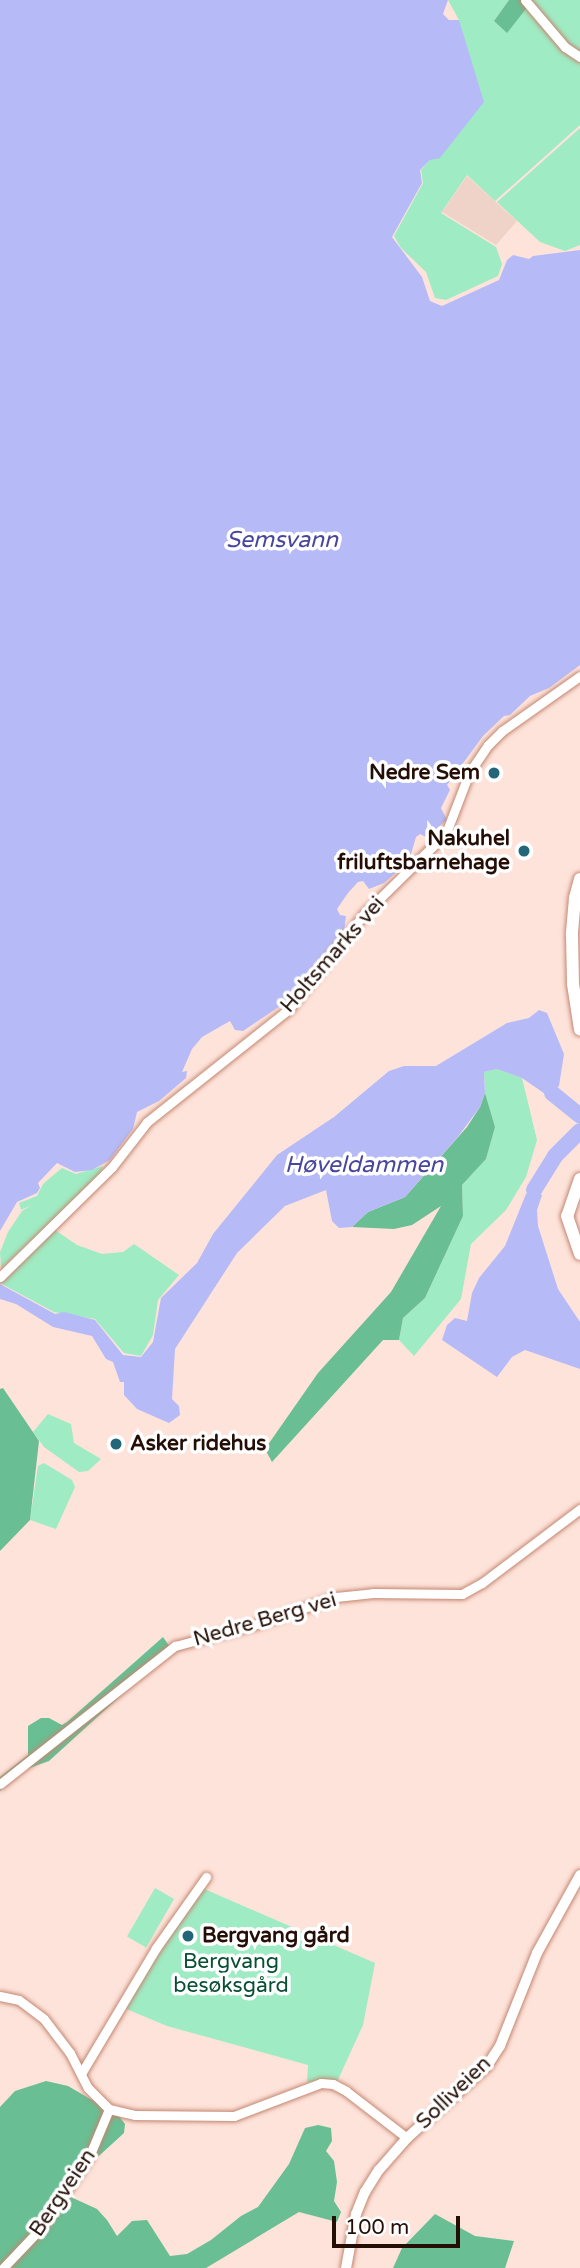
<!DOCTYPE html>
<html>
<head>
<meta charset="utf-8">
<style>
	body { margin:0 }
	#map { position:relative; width:580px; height:2268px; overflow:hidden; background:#fee3da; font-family:"Varela Round",sans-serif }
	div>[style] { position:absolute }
	.built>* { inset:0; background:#f0d3c8 }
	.green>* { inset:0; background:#9febc3; transform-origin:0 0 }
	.forest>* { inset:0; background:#69be93 }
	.water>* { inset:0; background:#b6bbf7 }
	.river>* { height:16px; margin:-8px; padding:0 8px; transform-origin:8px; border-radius:8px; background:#b6bbf7 }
	.roads { filter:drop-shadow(0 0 2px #c48771) drop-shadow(0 0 2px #c48771) }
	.minor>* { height:9px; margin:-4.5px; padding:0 4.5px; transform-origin:4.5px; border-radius:4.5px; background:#fff }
	.tertiary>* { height:10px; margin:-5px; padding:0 5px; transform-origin:5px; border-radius:5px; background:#fff }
	.secondary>* { height:12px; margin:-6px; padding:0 6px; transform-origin:6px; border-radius:6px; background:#fff }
	.dots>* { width:19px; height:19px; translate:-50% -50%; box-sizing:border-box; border:4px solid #fff; border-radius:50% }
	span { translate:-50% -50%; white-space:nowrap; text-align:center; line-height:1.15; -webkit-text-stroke:7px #fff; paint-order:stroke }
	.poi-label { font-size:21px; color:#240e06; font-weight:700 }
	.right { translate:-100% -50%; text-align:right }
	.left { translate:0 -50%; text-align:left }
	.street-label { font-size:21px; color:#240e06 }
	.park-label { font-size:21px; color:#084f33 }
	.water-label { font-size:23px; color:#49479d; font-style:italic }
	.scale { position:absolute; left:332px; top:2216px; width:128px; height:32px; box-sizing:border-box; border:4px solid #240e06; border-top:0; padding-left:9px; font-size:21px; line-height:24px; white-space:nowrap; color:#240e06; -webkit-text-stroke:5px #fff; paint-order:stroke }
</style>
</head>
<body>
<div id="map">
	<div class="built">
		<i style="clip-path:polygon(467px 176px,517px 221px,496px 245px,442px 212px)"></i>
	</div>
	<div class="green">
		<i style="clip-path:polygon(448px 0,509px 0,494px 21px,507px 32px,533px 0,580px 0,580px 125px,495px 201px,467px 175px,441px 213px,496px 247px,502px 264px,498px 276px,446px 300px,435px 298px,426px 272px,401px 248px,394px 236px,423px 183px,421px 170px,430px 160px,459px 20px)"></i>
		<i style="clip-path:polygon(580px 128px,580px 245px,565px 251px,540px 242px,497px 202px)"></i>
		<i style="clip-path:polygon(497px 1069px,522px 1078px,537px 1140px,526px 1177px,506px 1210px,471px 1244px,461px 1299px,414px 1356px,399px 1340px,403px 1318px,425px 1298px,463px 1216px,462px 1185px,486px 1159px,495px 1127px,485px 1093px,484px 1072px)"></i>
		<i style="clip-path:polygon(103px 1166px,101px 1174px,1px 1269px,0 1252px,8px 1232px,22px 1211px,32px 1205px,21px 1210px,19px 1203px,37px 1196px,43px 1184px,62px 1168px,76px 1174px)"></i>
		<i style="clip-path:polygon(55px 1230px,77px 1245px,102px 1254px,123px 1252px,134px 1244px,179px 1275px,158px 1300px,153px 1335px,141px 1356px,124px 1353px,95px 1319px,54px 1312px,0 1283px)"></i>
		<i style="clip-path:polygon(48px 1414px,71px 1424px,74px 1443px,101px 1459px,88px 1471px,79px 1472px,44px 1447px,33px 1432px)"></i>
		<i style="clip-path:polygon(44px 1463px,72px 1480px,75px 1487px,56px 1529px,30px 1520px,38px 1466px)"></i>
		<i style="left:155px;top:1888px;width:22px;height:56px;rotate:30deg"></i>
		<i style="clip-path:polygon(202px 1888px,375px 1963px,363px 2025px,337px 2082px,307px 2082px,308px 2065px,167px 2026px,124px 2008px)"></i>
	</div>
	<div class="forest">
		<i style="clip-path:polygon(509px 0,533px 0,507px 33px,494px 21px)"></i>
		<i style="clip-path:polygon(485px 1093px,495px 1127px,486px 1159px,462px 1185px,463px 1216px,425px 1298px,403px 1318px,399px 1340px,383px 1340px,272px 1462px,265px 1449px,318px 1373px,391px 1292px,441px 1206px,412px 1225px,394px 1229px,352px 1227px,368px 1212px,405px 1197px,467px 1127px,480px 1107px)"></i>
		<i style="clip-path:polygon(3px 1388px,39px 1441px,30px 1520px,0 1551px,0 1389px)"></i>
		<i style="clip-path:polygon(163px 1637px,170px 1647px,138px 1680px,49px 1761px,24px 1770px,0 1791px,0 1777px,28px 1755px,28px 1726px,41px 1718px,49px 1718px,62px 1725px,67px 1722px)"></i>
		<i style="clip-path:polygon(46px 2081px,68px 2086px,118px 2115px,125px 2124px,124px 2133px,65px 2187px,73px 2198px,97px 2209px,107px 2220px,117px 2236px,132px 2221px,147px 2220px,170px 2256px,187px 2254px,211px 2240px,241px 2216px,258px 2207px,289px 2164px,305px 2128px,318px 2125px,331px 2128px,332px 2141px,326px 2151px,334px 2161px,337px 2182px,334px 2201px,341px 2212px,337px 2222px,299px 2212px,206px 2268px,0 2268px,0 2107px,15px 2091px)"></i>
		<i style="clip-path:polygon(435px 2214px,475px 2236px,514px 2241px,505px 2268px,393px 2268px,402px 2248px)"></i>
	</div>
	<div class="water">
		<i style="clip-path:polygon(0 0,448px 0,443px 14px,449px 20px,459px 20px,484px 102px,440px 158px,430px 160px,420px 170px,422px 183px,392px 237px,422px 277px,430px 301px,442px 306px,499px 280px,507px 260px,513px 255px,529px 259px,533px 256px,580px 250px,580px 665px,549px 688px,530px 696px,510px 715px,504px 716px,483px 736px,447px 785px,450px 790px,441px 808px,447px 820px,426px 837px,420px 834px,416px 837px,409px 861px,384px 883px,369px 889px,363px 881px,358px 882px,348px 893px,337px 909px,340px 915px,346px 916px,344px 932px,289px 1000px,243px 1031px,235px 1030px,230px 1021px,202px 1037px,192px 1049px,182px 1072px,187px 1071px,186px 1078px,159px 1101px,137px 1112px,133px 1129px,110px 1160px,92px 1170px,75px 1172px,57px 1163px,38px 1183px,40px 1188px,37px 1193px,17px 1202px,0 1231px)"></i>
		<i style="clip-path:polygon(539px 1010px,547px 1013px,564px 1054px,559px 1086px,548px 1096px,522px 1078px,497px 1069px,484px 1072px,485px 1093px,480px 1107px,457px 1138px,405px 1197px,368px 1212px,352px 1227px,339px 1228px,332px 1221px,326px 1190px,285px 1206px,237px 1253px,175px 1349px,172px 1399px,179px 1406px,180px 1415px,169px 1423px,137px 1409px,124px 1395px,124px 1382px,120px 1382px,113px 1362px,106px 1359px,92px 1336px,53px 1327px,16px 1304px,0 1299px,0 1284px,55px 1314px,64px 1312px,95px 1320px,123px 1355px,141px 1357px,153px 1342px,161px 1298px,197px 1263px,213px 1234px,277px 1155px,334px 1117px,389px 1071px,404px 1066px,436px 1066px,507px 1023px,529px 1018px)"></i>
		<i style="clip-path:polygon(534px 1190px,542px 1195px,537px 1210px,538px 1226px,558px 1289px,580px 1322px,580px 1369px,525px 1350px,512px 1357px,497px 1377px,442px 1340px,447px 1325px,455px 1318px,467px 1321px,472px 1293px,479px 1278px,505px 1246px,526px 1194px)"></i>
	</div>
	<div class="river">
		<i style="left:552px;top:1093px;width:36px;rotate:39deg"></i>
		<i style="left:534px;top:1190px;width:40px;rotate:-58deg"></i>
		<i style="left:555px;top:1156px;width:35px;rotate:-45deg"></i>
	</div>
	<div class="roads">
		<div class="minor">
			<i style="left:525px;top:0;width:62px;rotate:49.6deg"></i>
			<i style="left:565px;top:47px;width:18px;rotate:34deg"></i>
			<i style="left:0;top:1277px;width:157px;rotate:-44.5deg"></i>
			<i style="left:112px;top:1167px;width:57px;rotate:-52.1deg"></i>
			<i style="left:147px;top:1122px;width:181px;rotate:-38.5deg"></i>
			<i style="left:289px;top:1009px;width:121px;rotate:-51.7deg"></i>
			<i style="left:364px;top:914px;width:115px;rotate:-44.6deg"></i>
			<i style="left:446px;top:833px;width:64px;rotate:-69deg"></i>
			<i style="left:469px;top:773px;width:34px;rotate:-56deg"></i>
			<i style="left:488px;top:745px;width:20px;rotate:-45deg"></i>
			<i style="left:502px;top:731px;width:95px;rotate:-35.2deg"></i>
			<i style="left:0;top:1784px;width:223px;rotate:-38.3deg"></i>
			<i style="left:175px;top:1646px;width:88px;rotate:-15.1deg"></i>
			<i style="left:260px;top:1623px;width:80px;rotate:-18.9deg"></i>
			<i style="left:336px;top:1597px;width:37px;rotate:-6deg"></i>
			<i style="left:373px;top:1593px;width:89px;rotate:0.6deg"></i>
			<i style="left:462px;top:1594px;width:23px;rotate:-29deg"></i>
			<i style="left:482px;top:1583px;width:123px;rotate:-37.1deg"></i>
			<i style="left:0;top:1996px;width:19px;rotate:12deg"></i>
			<i style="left:19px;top:2000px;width:31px;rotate:37deg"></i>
			<i style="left:44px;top:2019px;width:43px;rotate:52.6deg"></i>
			<i style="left:70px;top:2053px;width:39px;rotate:63deg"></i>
			<i style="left:88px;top:2088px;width:30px;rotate:45deg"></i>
			<i style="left:109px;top:2109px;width:27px;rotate:13deg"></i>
			<i style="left:135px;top:2115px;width:99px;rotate:0.6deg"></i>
			<i style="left:234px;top:2116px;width:93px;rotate:-20.8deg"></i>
			<i style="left:321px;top:2083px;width:12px;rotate:5deg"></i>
			<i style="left:333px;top:2084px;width:15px;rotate:28deg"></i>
			<i style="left:346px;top:2091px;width:77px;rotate:37.6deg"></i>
			<i style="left:82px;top:2072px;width:144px;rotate:-59.2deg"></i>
			<i style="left:156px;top:1948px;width:87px;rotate:-54.8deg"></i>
			<i style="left:3px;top:2268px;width:55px;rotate:-46.5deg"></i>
			<i style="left:41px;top:2228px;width:86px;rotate:-55.9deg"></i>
			<i style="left:89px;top:2157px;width:52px;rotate:-67.4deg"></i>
		</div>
		<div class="tertiary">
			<i style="left:346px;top:2268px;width:55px;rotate:-79.5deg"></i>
			<i style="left:356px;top:2214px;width:24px;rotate:-68deg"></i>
			<i style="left:365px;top:2192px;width:26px;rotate:-58deg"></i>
			<i style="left:379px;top:2170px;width:43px;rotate:-48.8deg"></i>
			<i style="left:407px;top:2138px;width:108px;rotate:-42deg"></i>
			<i style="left:487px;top:2066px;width:24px;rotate:-57deg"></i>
			<i style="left:500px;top:2046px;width:100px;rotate:-68.3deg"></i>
			<i style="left:537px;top:1953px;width:89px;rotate:-61.1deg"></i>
		</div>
		<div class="secondary">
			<i style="left:580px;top:879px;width:20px;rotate:105deg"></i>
			<i style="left:575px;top:898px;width:37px;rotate:95deg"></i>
			<i style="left:572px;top:935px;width:49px;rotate:88.8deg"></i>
			<i style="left:573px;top:984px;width:46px;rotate:81.2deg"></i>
			<i style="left:580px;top:1179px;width:39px;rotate:109deg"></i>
			<i style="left:567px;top:1216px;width:40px;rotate:71.1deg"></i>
		</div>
	</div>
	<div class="dots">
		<i style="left:494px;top:773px;background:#236679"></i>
		<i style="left:524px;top:851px;background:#236679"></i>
		<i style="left:116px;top:1444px;background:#236679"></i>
		<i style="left:188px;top:1936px;background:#236679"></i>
	</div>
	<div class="poi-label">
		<span class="right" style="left:480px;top:773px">Nedre Sem</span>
		<span class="right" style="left:510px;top:851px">Nakuhel<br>friluftsbarnehage</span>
		<span class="left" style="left:130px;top:1444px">Asker ridehus</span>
		<span class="left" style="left:202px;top:1936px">Bergvang gård</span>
	</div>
	<div class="street-label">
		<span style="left:333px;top:955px;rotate:-49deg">Holtsmarks vei</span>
		<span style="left:265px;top:1620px;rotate:-16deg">Nedre Berg vei</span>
		<span style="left:454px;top:2093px;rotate:-44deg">Solliveien</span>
		<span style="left:63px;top:2193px;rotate:-56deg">Bergveien</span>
	</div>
	<div class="park-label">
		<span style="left:231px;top:1974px">Bergvang<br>besøksgård</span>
	</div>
	<div class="water-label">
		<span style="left:282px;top:540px">Semsvann</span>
		<span style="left:364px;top:1165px">Høveldammen</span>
	</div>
	<div class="scale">100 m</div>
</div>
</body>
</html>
